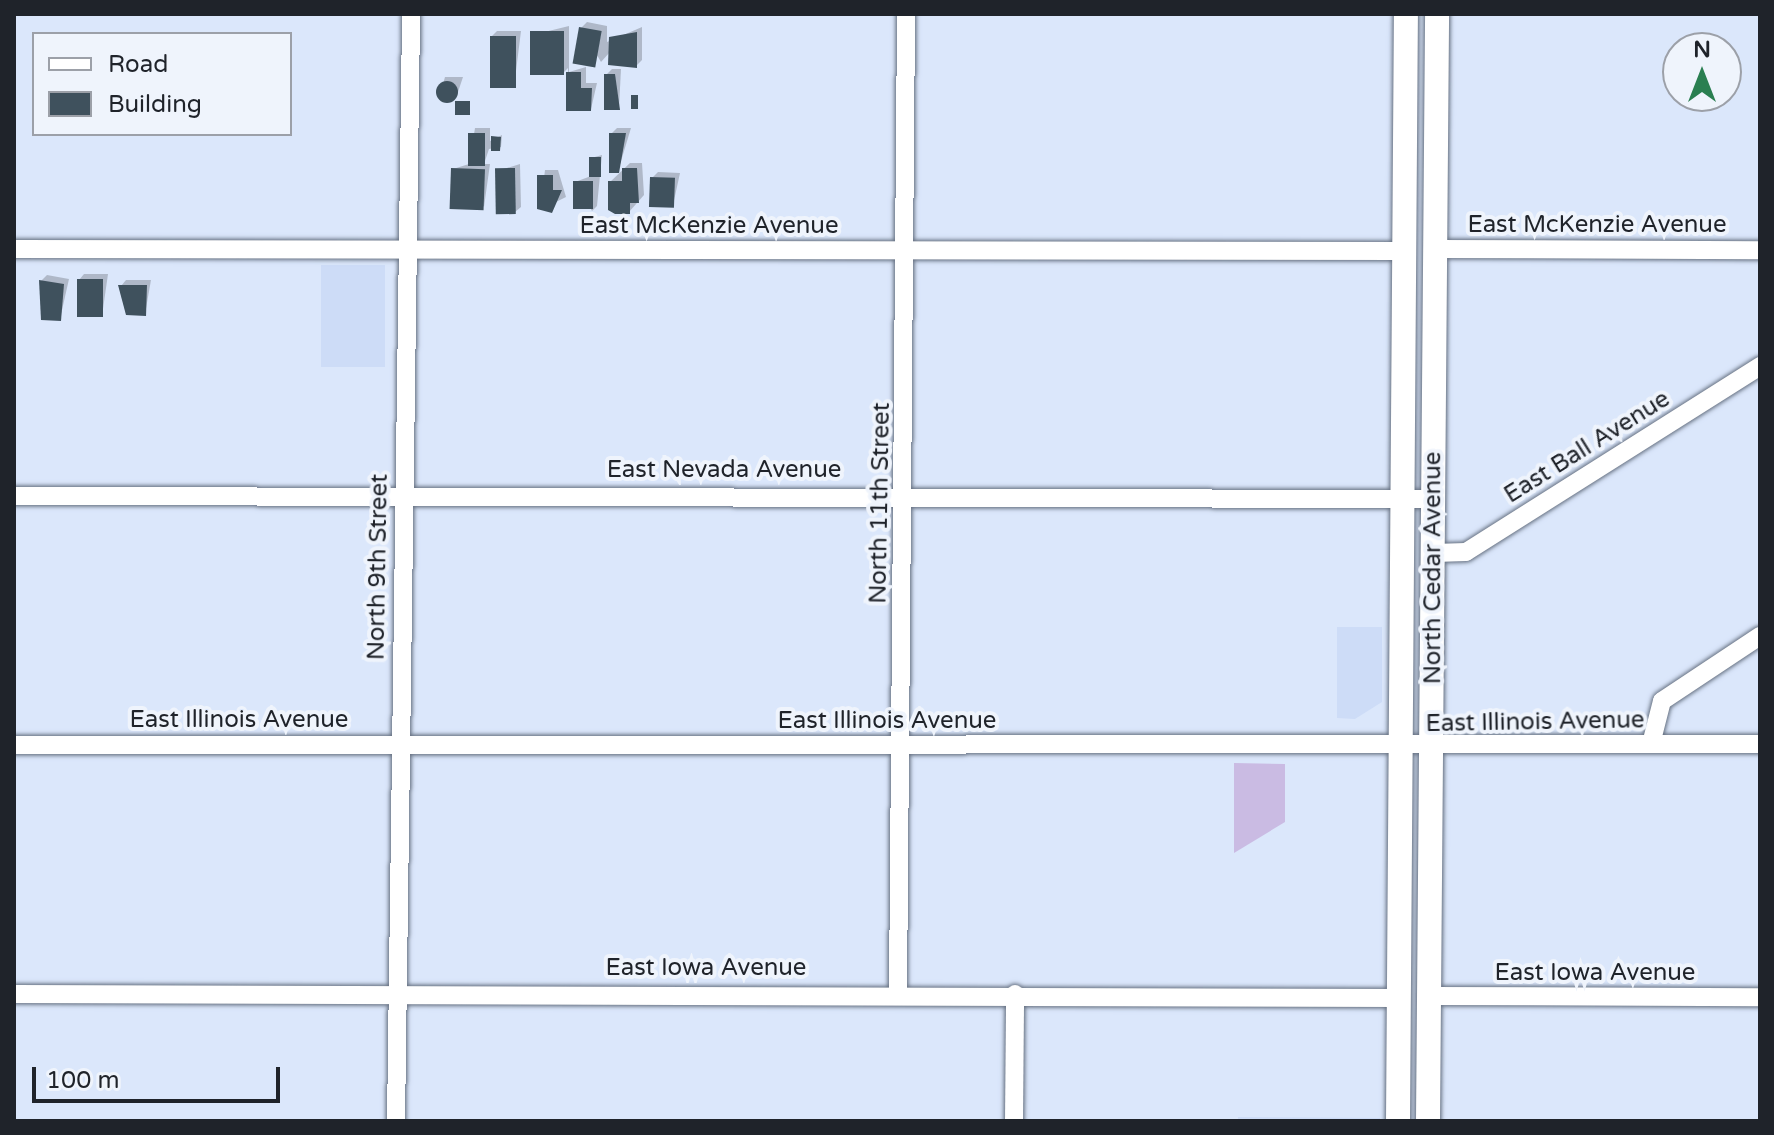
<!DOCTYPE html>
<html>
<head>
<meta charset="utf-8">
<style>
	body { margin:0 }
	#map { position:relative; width:1774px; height:1135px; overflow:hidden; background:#dbe7fb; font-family:"Varela Round",sans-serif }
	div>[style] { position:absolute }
	.built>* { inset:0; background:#cddcf7; transform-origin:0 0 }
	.green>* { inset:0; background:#cabbe3 }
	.shadow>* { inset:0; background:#0003 }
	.building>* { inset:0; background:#3f515d; transform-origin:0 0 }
	.round { border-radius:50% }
	.roads { filter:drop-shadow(0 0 2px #667182) drop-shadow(0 0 2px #667182) }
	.street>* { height:18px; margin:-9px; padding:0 9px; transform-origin:9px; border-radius:9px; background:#fff }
	.secondary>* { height:24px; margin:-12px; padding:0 12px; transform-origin:12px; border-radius:12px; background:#fff }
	span { translate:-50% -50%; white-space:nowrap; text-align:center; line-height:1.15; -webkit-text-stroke:8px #eff4fc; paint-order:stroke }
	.street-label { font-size:24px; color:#1f232a }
	.frame { position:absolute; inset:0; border:16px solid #1f232a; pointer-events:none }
	.legend { position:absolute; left:32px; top:32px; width:260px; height:104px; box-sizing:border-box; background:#eff4fc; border:2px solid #9ca0a8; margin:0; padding:10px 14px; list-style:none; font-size:24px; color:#1f232a }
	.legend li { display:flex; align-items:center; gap:16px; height:40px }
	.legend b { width:40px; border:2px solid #9ca0a8 }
	.north { position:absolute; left:1662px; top:32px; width:80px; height:80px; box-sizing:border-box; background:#eff4fc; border:2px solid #9ca0a8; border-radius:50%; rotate:0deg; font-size:22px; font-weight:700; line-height:32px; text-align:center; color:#1f232a }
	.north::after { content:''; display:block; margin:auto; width:28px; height:36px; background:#2a7f51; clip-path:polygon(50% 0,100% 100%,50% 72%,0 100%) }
	.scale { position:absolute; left:32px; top:1067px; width:248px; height:36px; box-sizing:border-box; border:4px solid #1f232a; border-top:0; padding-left:10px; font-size:24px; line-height:28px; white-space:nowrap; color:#1f232a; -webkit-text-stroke:6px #eff4fc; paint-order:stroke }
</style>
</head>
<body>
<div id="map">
	<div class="built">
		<i style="left:321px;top:265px;width:64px;height:102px"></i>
		<i style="clip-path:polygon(1337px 627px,1382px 627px,1382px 702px,1355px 719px,1337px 718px)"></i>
		<i style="clip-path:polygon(1238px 1117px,1380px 1118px,1380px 1121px,1238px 1121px)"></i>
	</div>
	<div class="green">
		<i style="clip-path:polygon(1234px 763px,1285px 764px,1285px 822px,1234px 853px)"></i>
	</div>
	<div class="shadow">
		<i style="clip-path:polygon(587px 22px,607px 26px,607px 42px,642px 27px,642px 60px,636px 66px,610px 52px,601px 62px,581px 28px)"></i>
		<i style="clip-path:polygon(569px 26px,569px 72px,586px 67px,586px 83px,597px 83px,591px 109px,568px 109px,568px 68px,563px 73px,532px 35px)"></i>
		<i style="clip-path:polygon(497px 31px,521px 31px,514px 87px,491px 37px)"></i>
		<i style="clip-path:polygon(612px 69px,621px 69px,619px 108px,606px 75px)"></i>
		<i style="clip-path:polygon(445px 77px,463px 77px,456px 98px,439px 98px)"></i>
		<i style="clip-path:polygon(475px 128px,490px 128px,490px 141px,502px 135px,501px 147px,489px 149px,484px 164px,490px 164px,484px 207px,453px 169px,469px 164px)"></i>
		<i style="clip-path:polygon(617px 128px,631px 128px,618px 171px,611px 134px)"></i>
		<i style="clip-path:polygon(602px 155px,597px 206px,592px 211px,575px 182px,591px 176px,591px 158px)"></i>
		<i style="clip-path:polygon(630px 163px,642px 163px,644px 195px,629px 212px,610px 182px)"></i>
		<i style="clip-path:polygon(520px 164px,521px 207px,515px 212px,497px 171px)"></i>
		<i style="clip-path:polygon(545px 170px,558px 170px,566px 197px,540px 210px)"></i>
		<i style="clip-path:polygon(658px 172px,680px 173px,673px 205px,652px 178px)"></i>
		<i style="clip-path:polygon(84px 274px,108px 274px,102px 316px,79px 280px)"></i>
		<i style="clip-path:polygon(47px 275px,69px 279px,60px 319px,41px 281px)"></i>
		<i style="clip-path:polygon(126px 280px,151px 280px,145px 314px,121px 286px)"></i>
	</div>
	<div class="building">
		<i style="left:579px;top:27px;width:23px;height:37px;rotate:10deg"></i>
		<i style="left:564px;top:31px;width:44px;height:34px;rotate:90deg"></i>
		<i style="clip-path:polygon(637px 32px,637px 68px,608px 65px,609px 37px)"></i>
		<i style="left:490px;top:36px;width:26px;height:52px"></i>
		<i style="clip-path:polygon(566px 72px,581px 72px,581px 88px,592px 88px,591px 111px,566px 111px)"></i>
		<i style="clip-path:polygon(604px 74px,615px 74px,620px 110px,604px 110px)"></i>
		<i class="round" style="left:436px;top:81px;width:22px;height:22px"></i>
		<i style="left:631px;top:95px;width:7px;height:14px"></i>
		<i style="left:455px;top:101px;width:15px;height:14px"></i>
		<i style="left:468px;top:133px;width:17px;height:33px"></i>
		<i style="clip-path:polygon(609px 133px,626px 133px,619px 173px,609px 173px)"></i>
		<i style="clip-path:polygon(491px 136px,501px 137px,500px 151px,491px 151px)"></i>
		<i style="left:589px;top:157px;width:12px;height:20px"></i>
		<i style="left:451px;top:168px;width:34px;height:41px;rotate:2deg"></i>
		<i style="left:515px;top:168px;width:46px;height:20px;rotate:89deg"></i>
		<i style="clip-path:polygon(622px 168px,637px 168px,639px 203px,630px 203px,630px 214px,615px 214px,608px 210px,608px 181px,622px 181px)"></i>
		<i style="clip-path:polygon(537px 175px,553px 175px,553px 190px,562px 190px,552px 213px,537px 209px)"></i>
		<i style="left:650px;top:177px;width:25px;height:30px;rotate:2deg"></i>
		<i style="left:573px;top:181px;width:20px;height:28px"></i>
		<i style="left:77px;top:279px;width:26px;height:38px"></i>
		<i style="clip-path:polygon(39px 280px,64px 284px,61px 321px,41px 320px)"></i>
		<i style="clip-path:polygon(118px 285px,147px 285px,146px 316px,126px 315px)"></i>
	</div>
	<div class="roads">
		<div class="street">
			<i style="left:14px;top:249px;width:1390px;rotate:0.08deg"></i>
			<i style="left:1435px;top:249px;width:325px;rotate:0.2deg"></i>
			<i style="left:14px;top:496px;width:1419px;rotate:0.12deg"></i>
			<i style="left:1434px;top:553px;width:32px;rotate:-2deg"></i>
			<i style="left:1466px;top:552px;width:348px;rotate:-32.3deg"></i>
			<i style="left:1651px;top:744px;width:44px;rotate:-75.7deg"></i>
			<i style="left:1662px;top:701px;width:118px;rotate:-33.6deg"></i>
			<i style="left:14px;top:745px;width:1746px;rotate:-0.03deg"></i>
			<i style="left:898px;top:993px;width:979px;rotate:-89.53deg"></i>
			<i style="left:14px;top:994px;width:1385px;rotate:0.17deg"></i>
			<i style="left:1430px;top:996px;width:330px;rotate:0.2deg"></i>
			<i style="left:396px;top:1121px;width:1107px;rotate:-89.22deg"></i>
			<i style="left:1014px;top:1121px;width:127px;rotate:-89.5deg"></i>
		</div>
		<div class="secondary">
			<i style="left:1398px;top:1121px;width:1107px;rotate:-89.59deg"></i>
			<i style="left:1428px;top:1121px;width:1107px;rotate:-89.53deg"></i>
		</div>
	</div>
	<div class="street-label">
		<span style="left:1597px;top:225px">East McKenzie Avenue</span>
		<span style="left:709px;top:226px">East McKenzie Avenue</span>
		<span style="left:1587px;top:447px;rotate:-32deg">East Ball Avenue</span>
		<span style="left:724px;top:470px">East Nevada Avenue</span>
		<span style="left:880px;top:503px;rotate:-89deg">North 11th Street</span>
		<span style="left:378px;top:567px;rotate:-89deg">North 9th Street</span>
		<span style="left:1433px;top:568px;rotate:-90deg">North Cedar Avenue</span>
		<span style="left:239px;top:720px">East Illinois Avenue</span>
		<span style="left:887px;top:721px">East Illinois Avenue</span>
		<span style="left:1535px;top:722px;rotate:-1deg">East Illinois Avenue</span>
		<span style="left:706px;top:968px">East Iowa Avenue</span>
		<span style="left:1595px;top:973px">East Iowa Avenue</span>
	</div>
	<div class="frame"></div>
	<ul class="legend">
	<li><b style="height:10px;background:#fff"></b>Road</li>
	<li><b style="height:22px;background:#3f515d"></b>Building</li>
	</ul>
	<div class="north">N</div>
	<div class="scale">100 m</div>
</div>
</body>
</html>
